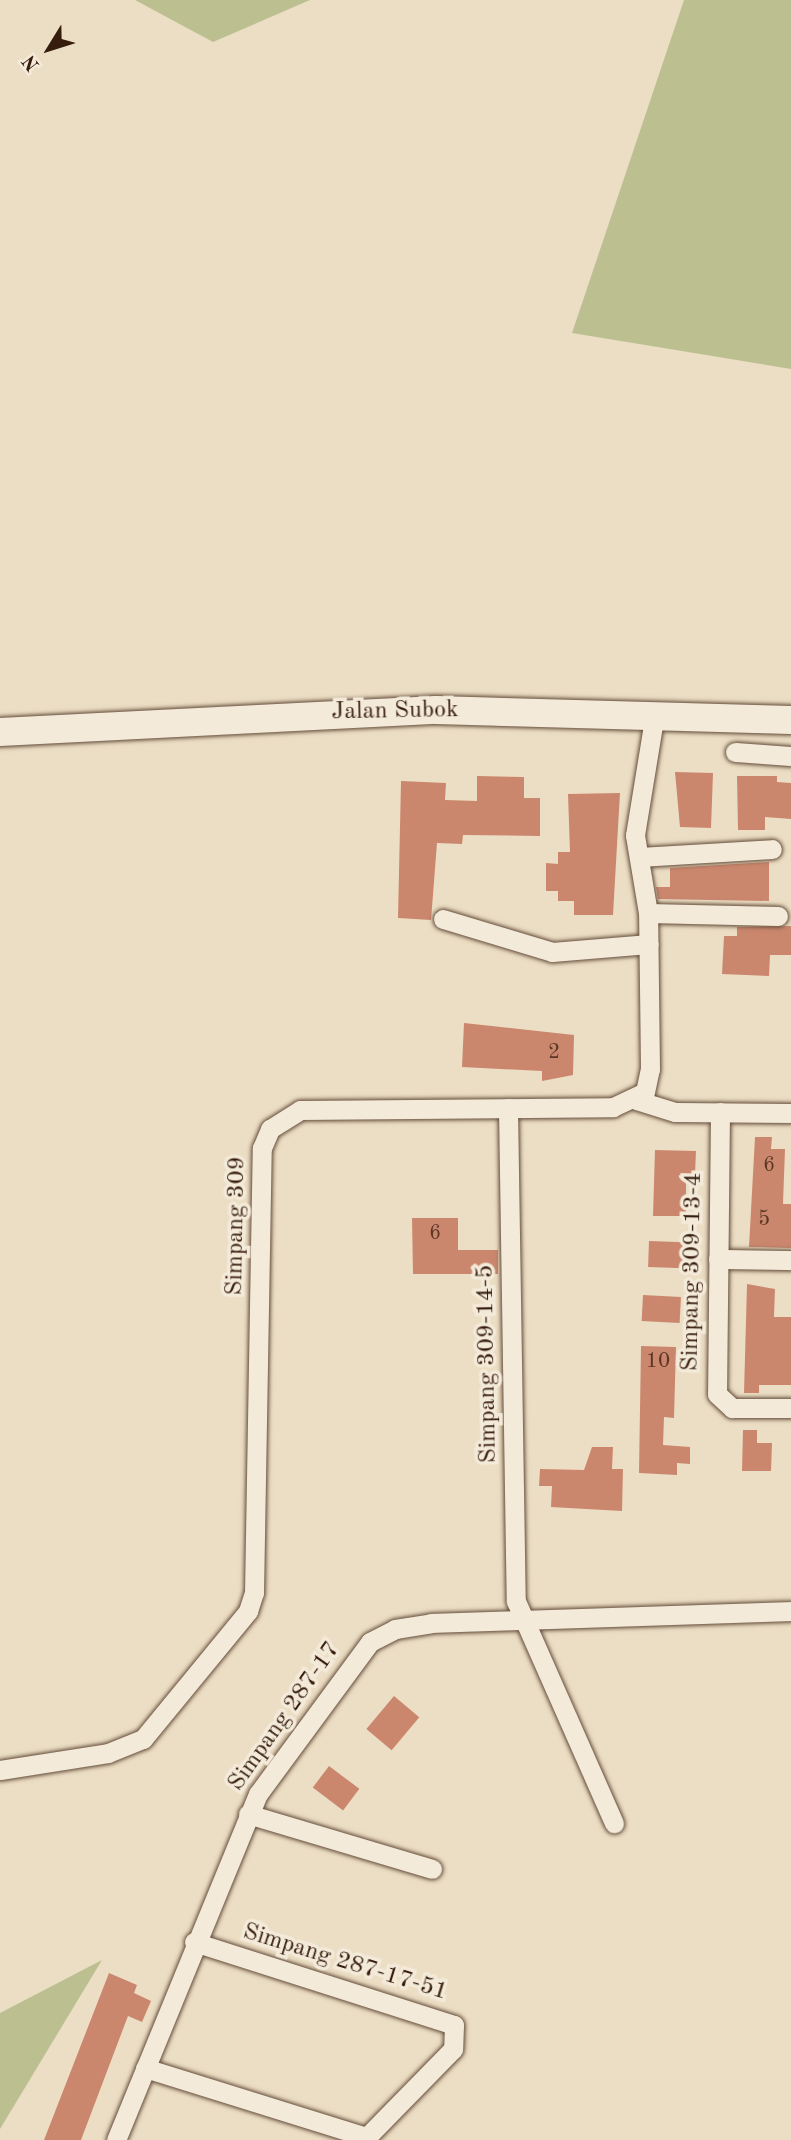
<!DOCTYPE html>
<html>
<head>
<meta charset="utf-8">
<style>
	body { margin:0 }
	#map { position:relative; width:791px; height:2140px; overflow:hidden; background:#ecdec4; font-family:"Old Standard TT",serif }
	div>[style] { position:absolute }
	.green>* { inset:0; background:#bcc091 }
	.building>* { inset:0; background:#cb876e; transform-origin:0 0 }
	.roads { filter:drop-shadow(0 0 2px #644c3a) drop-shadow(0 0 2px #644c3a) }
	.minor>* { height:19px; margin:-9.5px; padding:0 9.5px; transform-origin:9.5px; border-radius:9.5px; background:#f3ead9 }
	.secondary>* { height:28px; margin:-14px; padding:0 14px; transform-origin:14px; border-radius:14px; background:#f3ead9 }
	span { translate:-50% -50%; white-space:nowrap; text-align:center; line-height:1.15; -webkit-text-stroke:7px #f3ead9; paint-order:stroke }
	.number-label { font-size:21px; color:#5b3724 }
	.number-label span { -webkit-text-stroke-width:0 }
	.street-label { font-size:24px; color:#361c0c }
	.north { position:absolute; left:14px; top:14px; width:70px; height:70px; -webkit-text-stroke:5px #f3ead9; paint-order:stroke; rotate:232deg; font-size:19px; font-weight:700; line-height:28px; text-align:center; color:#361c0c }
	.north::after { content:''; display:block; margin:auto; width:24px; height:32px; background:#361c0c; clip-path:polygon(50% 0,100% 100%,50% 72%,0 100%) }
</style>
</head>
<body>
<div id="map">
	<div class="green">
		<i style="clip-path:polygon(135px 0,310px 0,213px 42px)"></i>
		<i style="clip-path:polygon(684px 0,791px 0,791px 369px,572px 333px)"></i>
		<i style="clip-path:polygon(102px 1960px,0 2129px,0 2013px)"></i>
	</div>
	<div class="building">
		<i style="clip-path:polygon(675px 772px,713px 773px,711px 828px,680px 827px)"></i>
		<i style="clip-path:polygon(477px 776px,524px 777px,524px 798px,540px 798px,540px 836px,463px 835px,462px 844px,437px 843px,431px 920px,398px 918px,401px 781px,446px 783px,445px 800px,477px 801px)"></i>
		<i style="clip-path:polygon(737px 776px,777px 776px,777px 782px,791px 783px,791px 819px,765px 817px,765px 830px,738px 830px)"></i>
		<i style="clip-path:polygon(620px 793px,613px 915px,574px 915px,574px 901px,558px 901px,558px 891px,546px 891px,546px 863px,558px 864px,558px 852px,570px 852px,568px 794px)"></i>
		<i style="clip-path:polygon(769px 862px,769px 901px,658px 899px,656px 887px,670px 887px,670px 868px)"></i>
		<i style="clip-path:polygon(791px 926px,791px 955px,770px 955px,769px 976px,722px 974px,724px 936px,737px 936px,737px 927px)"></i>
		<i style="clip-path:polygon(464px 1023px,574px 1035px,573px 1075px,542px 1081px,542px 1071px,462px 1067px)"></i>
		<i style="clip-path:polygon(755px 1137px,772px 1137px,771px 1149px,785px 1149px,783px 1204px,791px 1204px,791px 1248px,749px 1247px)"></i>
		<i style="clip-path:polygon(655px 1150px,696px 1151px,695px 1175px,686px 1175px,686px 1216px,653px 1216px)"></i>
		<i style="clip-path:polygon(412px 1218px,458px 1218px,458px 1250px,498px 1250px,498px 1274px,413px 1274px)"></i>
		<i style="left:649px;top:1241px;width:36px;height:26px;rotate:2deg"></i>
		<i style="clip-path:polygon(747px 1284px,775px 1289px,774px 1317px,791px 1317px,791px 1385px,759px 1385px,759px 1393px,744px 1393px)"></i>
		<i style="left:643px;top:1295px;width:38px;height:26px;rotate:3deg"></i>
		<i style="clip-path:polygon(641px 1346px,676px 1347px,674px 1418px,664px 1417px,663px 1445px,690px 1447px,690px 1464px,677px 1463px,677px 1475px,639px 1473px)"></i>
		<i style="clip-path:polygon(743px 1430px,757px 1430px,757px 1443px,772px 1443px,771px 1471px,742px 1471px)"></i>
		<i style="clip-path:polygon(592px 1447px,613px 1447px,612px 1469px,623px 1469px,622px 1511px,551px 1507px,552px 1486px,539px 1486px,540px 1469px,584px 1470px)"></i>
		<i style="left:394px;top:1696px;width:33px;height:43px;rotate:40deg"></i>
		<i style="left:329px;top:1766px;width:38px;height:27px;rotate:37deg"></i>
		<i style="clip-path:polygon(109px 1973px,137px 1985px,134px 1993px,151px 2001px,142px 2022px,128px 2016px,81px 2140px,44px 2140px)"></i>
	</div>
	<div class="roads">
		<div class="minor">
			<i style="left:735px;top:752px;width:56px;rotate:4.1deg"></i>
			<i style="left:639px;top:857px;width:133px;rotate:-3.4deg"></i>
			<i style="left:648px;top:913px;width:130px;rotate:1.3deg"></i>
			<i style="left:443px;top:919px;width:114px;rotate:16.8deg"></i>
			<i style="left:552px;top:952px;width:97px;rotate:-4.7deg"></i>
			<i style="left:636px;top:1100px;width:41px;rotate:17.1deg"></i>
			<i style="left:675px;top:1112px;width:116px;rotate:0.5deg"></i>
			<i style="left:508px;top:1108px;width:493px;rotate:89.1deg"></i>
			<i style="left:516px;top:1601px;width:243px;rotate:66.2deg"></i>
			<i style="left:720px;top:1112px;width:282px;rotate:90.6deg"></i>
			<i style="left:717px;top:1394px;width:21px;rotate:43deg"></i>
			<i style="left:732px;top:1408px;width:59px"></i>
			<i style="left:718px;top:1259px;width:73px;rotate:0.8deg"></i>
			<i style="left:0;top:1770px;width:109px;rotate:-8.9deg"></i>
			<i style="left:108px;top:1753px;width:38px;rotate:-22deg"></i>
			<i style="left:143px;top:1739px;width:166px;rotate:-50.6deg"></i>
			<i style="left:248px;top:1611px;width:19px;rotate:-72deg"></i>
			<i style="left:254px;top:1593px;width:445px;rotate:-89deg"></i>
			<i style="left:262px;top:1148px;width:21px;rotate:-67deg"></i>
			<i style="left:270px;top:1129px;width:36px;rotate:-32deg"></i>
			<i style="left:300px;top:1110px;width:313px;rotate:-0.5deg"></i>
			<i style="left:613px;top:1107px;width:35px;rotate:-25deg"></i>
			<i style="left:645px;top:1092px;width:24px;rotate:-78deg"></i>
			<i style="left:650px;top:1069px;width:156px;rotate:-90.7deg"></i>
			<i style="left:648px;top:913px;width:79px;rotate:-99.5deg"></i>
			<i style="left:635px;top:835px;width:124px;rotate:-80.7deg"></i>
			<i style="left:248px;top:1814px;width:192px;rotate:16.6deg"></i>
			<i style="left:194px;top:1942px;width:273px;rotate:17.7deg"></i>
			<i style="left:454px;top:2025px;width:24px;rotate:92deg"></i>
			<i style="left:453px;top:2049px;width:127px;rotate:134.4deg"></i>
			<i style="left:145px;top:2068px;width:232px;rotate:17.3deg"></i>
			<i style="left:116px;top:2140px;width:374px;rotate:-67.7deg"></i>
			<i style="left:258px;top:1794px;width:189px;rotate:-53.6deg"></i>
			<i style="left:370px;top:1642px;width:28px;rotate:-27deg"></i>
			<i style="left:395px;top:1629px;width:36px;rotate:-9deg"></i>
			<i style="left:431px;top:1623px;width:360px;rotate:-1.9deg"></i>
		</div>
		<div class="secondary">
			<i style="left:0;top:732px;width:437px;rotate:-2.9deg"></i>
			<i style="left:436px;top:710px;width:355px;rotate:1.6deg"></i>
		</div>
	</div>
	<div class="number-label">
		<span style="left:554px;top:1053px">2</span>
		<span style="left:769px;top:1166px">6</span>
		<span style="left:764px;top:1220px">5</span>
		<span style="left:435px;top:1234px">6</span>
		<span style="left:658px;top:1362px">10</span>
	</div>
	<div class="street-label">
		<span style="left:395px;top:712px;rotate:-1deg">Jalan Subok</span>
		<span style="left:237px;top:1226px;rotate:-89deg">Simpang 309</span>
		<span style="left:693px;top:1272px;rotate:-89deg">Simpang 309-13-4</span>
		<span style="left:488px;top:1364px;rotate:-91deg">Simpang 309-14-5</span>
		<span style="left:285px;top:1717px;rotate:-55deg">Simpang 287-17</span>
		<span style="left:345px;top:1963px;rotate:17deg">Simpang 287-17-51</span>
	</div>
	<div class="north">N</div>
</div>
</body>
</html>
